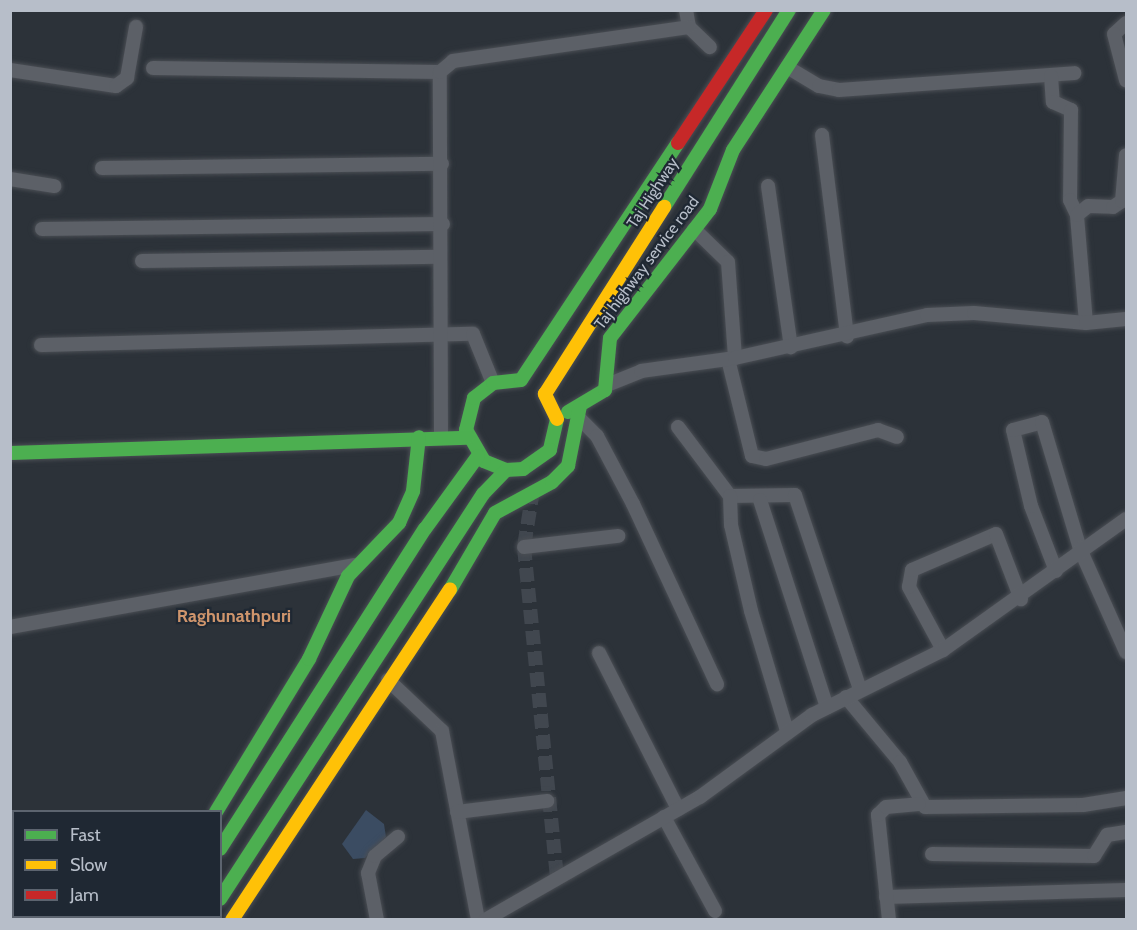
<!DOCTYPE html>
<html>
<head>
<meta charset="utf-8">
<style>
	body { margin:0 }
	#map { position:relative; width:1137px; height:930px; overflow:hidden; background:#2c3239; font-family:Cabin,sans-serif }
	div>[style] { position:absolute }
	.water>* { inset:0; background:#3b4c62 }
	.street-tunnel>* { height:14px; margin-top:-7px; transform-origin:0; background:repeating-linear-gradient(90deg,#41474f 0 14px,transparent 0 21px) }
	.roads { filter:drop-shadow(0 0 2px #4a4e54) drop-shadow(0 0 2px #4a4e54) }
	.street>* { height:14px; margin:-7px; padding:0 7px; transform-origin:7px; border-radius:7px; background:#5c6067 }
	.fast>* { height:14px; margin:-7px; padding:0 7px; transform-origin:7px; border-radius:7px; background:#4caf50 }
	.slow>* { height:14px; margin:-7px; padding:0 7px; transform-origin:7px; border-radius:7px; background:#ffc107 }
	.jam>* { height:14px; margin:-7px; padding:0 7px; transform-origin:7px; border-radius:7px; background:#c62828 }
	span { translate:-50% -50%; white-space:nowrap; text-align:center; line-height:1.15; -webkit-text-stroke:4.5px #1f2833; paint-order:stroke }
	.street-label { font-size:16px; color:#b7bec9 }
	.neighbourhood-label { font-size:18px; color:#cf956c; font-weight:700 }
	.frame { position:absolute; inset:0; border:12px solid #b7bec9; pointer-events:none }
	.legend { position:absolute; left:12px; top:810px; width:210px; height:108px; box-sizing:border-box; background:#1f2833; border:2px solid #5c646f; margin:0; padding:8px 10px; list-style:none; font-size:18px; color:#b7bec9 }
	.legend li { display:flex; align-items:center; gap:12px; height:30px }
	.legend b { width:30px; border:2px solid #5c646f }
</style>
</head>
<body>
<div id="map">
	<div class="water">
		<i style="clip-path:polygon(366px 810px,384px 824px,386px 837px,365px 858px,353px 859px,342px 844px)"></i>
	</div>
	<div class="street-tunnel">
		<i style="left:533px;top:490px;width:58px;rotate:99deg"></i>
		<i style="left:524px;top:547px;width:334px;rotate:84.3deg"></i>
	</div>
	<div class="roads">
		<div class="street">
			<i style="left:686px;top:10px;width:17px;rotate:80deg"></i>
			<i style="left:689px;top:27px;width:29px;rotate:44deg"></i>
			<i style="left:1126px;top:23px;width:16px;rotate:137deg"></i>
			<i style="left:1114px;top:34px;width:48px;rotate:75.4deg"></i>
			<i style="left:787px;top:67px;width:37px;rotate:31deg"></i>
			<i style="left:819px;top:86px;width:20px;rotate:11deg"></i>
			<i style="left:839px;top:90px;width:236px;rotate:-4.1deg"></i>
			<i style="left:153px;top:68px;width:287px;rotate:0.8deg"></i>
			<i style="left:10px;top:70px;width:107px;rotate:8.6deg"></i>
			<i style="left:116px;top:86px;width:14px;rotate:-36deg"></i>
			<i style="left:127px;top:78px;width:52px;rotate:-80deg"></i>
			<i style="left:1051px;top:76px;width:26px;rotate:86deg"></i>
			<i style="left:1053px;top:102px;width:20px;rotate:24deg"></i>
			<i style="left:1071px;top:110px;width:90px;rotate:90.6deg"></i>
			<i style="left:1070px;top:200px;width:17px;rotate:65deg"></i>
			<i style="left:822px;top:135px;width:203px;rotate:82.9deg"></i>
			<i style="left:102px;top:168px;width:340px;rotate:-0.7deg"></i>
			<i style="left:10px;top:179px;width:45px;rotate:9deg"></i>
			<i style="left:768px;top:186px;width:163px;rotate:81.9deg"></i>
			<i style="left:42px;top:229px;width:401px;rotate:-0.7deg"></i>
			<i style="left:694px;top:229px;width:47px;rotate:44.1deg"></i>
			<i style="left:728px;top:262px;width:96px;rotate:85.8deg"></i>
			<i style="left:142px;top:261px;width:298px;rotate:-0.8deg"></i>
			<i style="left:1086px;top:323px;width:108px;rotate:-94.8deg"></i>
			<i style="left:1077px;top:215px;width:14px;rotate:-39deg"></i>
			<i style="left:1088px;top:206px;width:25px;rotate:2deg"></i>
			<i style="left:1113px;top:207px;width:11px;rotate:-34deg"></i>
			<i style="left:1122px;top:201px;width:46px;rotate:-85deg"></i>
			<i style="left:41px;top:345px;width:432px;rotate:-1.5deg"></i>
			<i style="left:473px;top:334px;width:53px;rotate:67.8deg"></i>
			<i style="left:728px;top:359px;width:100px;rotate:76.1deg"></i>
			<i style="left:752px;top:456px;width:14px;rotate:12deg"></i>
			<i style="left:766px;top:459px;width:116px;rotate:-14.5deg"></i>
			<i style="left:878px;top:430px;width:20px;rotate:20deg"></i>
			<i style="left:607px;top:385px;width:37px;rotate:-22deg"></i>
			<i style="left:641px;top:371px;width:95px;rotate:-7.9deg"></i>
			<i style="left:735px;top:358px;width:197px;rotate:-12.6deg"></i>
			<i style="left:927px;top:315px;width:47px;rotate:-2.4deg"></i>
			<i style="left:974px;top:313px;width:112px;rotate:5.1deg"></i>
			<i style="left:1086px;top:323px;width:40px;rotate:-5.7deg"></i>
			<i style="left:578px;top:417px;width:27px;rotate:45deg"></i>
			<i style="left:597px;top:436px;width:77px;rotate:62.1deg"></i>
			<i style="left:633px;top:504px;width:199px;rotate:65deg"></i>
			<i style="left:678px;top:427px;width:86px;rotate:53deg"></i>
			<i style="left:730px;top:496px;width:65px;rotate:-0.9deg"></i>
			<i style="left:795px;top:495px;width:205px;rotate:71.5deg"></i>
			<i style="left:441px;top:435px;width:363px;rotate:-90.2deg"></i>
			<i style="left:440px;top:72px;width:17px;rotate:-40deg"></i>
			<i style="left:453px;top:61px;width:238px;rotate:-8.2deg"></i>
			<i style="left:730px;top:496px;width:29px;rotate:88deg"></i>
			<i style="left:731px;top:525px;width:88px;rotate:76.9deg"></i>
			<i style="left:751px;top:611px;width:125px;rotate:73.3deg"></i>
			<i style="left:760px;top:500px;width:218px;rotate:72.1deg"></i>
			<i style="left:524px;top:547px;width:95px;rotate:-6.7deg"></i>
			<i style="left:1056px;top:571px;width:70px;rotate:-111deg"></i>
			<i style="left:1031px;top:506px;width:78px;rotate:-103.3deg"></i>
			<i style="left:1013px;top:430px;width:30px;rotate:-15deg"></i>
			<i style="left:1042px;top:422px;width:133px;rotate:73.3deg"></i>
			<i style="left:1080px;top:549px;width:113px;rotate:65.9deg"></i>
			<i style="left:10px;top:627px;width:351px;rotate:-10.2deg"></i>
			<i style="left:943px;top:650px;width:72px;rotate:-118.4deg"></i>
			<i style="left:909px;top:587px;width:17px;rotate:-80deg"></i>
			<i style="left:912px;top:570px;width:91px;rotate:-23.2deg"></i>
			<i style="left:996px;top:534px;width:70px;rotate:69deg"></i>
			<i style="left:599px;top:653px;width:175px;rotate:63.1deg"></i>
			<i style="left:388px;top:680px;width:74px;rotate:43.4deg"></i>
			<i style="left:442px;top:731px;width:192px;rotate:79.2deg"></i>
			<i style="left:846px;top:697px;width:85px;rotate:50.3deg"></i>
			<i style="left:900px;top:762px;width:51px;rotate:60.9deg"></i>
			<i style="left:925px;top:807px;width:158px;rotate:-0.7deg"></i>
			<i style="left:1083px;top:805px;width:44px;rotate:-9.2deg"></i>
			<i style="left:457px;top:812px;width:91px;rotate:-7deg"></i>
			<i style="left:664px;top:817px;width:107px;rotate:61.5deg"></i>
			<i style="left:10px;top:836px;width:8px;rotate:60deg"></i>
			<i style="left:932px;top:854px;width:162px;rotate:0.7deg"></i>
			<i style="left:1094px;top:856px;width:25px;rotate:-58deg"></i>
			<i style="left:1107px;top:835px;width:19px;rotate:-9deg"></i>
			<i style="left:886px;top:897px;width:240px;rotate:-1.7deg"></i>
			<i style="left:58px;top:916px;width:4px;rotate:63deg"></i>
			<i style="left:377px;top:920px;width:48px;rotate:-100.8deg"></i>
			<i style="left:368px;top:873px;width:18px;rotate:-68deg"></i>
			<i style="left:375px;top:856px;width:30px;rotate:-40deg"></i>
			<i style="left:485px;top:920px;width:248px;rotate:-29.8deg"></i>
			<i style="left:700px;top:797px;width:139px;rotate:-36.2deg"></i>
			<i style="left:812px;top:715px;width:146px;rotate:-26.4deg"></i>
			<i style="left:943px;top:650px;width:225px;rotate:-35.6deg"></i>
			<i style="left:889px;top:920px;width:106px;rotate:-96deg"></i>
			<i style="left:878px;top:815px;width:11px;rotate:-45deg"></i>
			<i style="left:886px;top:807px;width:33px;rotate:-5deg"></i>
		</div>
		<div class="fast">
			<i style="left:664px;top:207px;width:233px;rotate:-57.6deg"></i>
			<i style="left:568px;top:412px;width:43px;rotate:-30.7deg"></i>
			<i style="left:605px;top:390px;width:52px;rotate:-84.5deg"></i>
			<i style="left:610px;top:338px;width:163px;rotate:-52.2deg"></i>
			<i style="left:710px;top:209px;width:63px;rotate:-68.7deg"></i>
			<i style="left:733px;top:150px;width:167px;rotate:-57deg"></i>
			<i style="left:557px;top:419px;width:32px;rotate:103deg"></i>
			<i style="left:550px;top:450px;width:33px;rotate:145deg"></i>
			<i style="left:523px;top:469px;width:17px;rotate:177deg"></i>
			<i style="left:506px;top:470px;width:24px;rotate:-158deg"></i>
			<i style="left:484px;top:461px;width:36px;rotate:-120deg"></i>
			<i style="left:466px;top:430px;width:33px;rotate:-76deg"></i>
			<i style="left:474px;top:398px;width:24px;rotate:-38deg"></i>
			<i style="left:493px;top:383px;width:28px;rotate:-6deg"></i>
			<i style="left:521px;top:380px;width:284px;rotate:-56.5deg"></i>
			<i style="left:10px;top:453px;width:458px;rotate:-1.9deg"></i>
			<i style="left:450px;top:590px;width:89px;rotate:-59.7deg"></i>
			<i style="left:495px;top:513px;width:65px;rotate:-28.5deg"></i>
			<i style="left:552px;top:482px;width:23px;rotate:-45deg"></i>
			<i style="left:568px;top:466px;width:61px;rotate:-78.7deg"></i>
			<i style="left:216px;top:812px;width:179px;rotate:-58.7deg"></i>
			<i style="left:309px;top:659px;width:92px;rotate:-64.8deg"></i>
			<i style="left:348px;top:576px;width:74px;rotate:-46.1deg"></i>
			<i style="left:399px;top:523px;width:35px;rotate:-66deg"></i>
			<i style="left:413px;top:491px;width:54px;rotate:-83.7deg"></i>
			<i style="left:220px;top:849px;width:380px;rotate:-57.4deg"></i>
			<i style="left:425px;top:529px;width:90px;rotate:-54deg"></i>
			<i style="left:220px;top:899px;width:483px;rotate:-57deg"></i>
			<i style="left:483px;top:494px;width:33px;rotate:-46deg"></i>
			<i style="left:143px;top:920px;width:4px;rotate:-63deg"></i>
			<i style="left:172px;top:920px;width:4px;rotate:-63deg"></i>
			<i style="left:205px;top:920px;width:4px;rotate:-63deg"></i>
		</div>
		<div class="slow">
			<i style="left:557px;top:419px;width:28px;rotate:-116deg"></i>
			<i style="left:545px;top:394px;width:222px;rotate:-57.5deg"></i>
			<i style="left:232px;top:920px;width:396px;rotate:-56.6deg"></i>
		</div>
		<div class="jam">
			<i style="left:678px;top:143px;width:159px;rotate:-56.5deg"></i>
		</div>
	</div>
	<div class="street-label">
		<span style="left:653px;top:193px;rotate:-57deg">Taj Highway</span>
		<span style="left:647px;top:263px;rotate:-53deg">Taj highway service road</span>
	</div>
	<div class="neighbourhood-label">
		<span style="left:234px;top:616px">Raghunathpuri</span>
	</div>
	<div class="frame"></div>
	<ul class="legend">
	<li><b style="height:8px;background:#4caf50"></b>Fast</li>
	<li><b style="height:8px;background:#ffc107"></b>Slow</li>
	<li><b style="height:8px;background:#c62828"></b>Jam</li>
	</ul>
</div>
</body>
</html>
